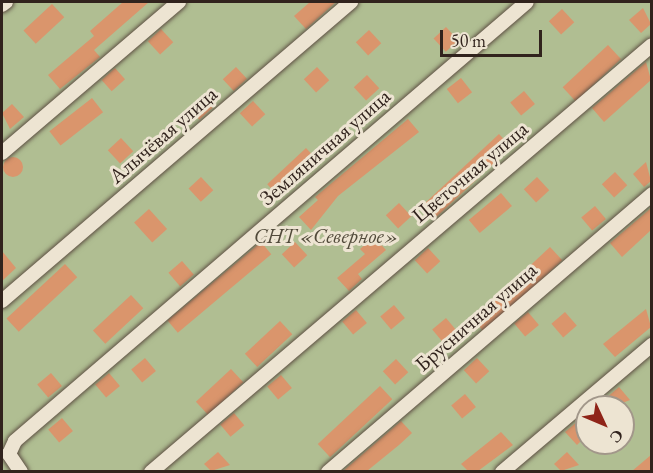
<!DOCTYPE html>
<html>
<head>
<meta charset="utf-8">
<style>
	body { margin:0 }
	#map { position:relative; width:653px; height:473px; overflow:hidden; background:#e3d5ba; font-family:"EB Garamond",serif }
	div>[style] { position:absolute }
	.green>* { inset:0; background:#b0be92 }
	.building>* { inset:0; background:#da956c; transform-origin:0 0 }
	.round { border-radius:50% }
	.roads { filter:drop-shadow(0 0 2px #5e5044) drop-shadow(0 0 2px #5e5044) }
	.street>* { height:14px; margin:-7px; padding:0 7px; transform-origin:7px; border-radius:7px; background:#ede4d2 }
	span { translate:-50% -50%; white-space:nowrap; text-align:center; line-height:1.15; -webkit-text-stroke:6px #ede4d2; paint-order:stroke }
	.street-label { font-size:21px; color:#31231d }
	.park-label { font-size:21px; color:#514a3a; font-style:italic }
	.frame { position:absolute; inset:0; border:3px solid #31231d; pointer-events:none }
	.north { position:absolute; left:575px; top:395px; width:60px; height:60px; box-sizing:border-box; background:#ede4d2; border:2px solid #a2978a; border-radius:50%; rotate:134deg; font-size:16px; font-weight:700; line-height:24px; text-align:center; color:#31231d }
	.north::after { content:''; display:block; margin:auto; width:21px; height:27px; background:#8f2418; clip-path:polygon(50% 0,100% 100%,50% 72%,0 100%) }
	.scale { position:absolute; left:440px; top:30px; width:102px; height:27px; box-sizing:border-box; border:3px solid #31231d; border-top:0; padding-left:8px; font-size:18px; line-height:21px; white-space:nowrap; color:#31231d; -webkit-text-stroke:4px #ede4d2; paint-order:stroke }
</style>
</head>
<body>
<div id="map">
	<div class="green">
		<i style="clip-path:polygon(evenodd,2px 2px,651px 2px,651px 471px,2px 471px,2px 2px,587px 407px,623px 407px,623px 443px,587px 443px,587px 407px)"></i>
	</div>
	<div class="building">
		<i style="clip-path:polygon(123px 2px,149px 2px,94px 50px,100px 57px,60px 89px,48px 75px,94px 36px,90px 31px)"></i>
		<i style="clip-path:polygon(310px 2px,336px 2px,306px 29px,294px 16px)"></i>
		<i style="left:52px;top:4px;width:18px;height:39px;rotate:47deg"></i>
		<i style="clip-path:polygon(643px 8px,651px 24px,641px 33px,629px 20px)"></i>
		<i style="left:562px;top:9px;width:18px;height:18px;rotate:47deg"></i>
		<i style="left:446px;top:27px;width:18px;height:17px;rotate:47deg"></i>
		<i style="left:161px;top:29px;width:18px;height:18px;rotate:47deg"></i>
		<i style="left:369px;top:30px;width:18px;height:18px;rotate:47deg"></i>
		<i style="left:608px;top:45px;width:19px;height:62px;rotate:47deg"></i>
		<i style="clip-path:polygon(646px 62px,651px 80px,604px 122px,592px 108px)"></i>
		<i style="left:236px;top:67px;width:16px;height:18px;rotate:47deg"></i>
		<i style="left:317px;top:67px;width:18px;height:18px;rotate:47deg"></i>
		<i style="left:115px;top:68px;width:15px;height:18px;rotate:48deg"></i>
		<i style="left:367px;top:75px;width:18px;height:18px;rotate:47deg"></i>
		<i style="left:461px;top:78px;width:18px;height:18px;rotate:52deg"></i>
		<i style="left:524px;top:91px;width:17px;height:18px;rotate:50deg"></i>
		<i style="left:92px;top:98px;width:18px;height:54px;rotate:52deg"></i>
		<i style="left:204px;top:98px;width:13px;height:18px;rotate:48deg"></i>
		<i style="left:253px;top:101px;width:18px;height:18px;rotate:47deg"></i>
		<i style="clip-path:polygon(12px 104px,24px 117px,10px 129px,2px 113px)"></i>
		<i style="clip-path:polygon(408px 119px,419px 132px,338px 196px,311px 230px,299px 217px,318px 200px,315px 197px)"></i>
		<i style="left:499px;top:134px;width:18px;height:107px;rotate:47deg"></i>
		<i style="left:121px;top:138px;width:18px;height:18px;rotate:47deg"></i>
		<i style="left:306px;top:148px;width:18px;height:53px;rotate:47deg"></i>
		<i class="round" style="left:3px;top:157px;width:20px;height:20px"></i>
		<i style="clip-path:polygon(646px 162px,651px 181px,644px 187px,633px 174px)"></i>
		<i style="left:615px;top:172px;width:18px;height:18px;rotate:47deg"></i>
		<i style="left:201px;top:177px;width:18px;height:17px;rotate:47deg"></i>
		<i style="left:537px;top:177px;width:18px;height:18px;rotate:47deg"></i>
		<i style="left:501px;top:193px;width:17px;height:42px;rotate:50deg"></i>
		<i style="left:399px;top:203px;width:18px;height:18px;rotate:47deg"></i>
		<i style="left:595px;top:206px;width:17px;height:18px;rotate:50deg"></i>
		<i style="clip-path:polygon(651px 208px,651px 230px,622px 257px,610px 243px)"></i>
		<i style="left:149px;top:209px;width:27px;height:20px;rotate:48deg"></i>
		<i style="clip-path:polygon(374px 237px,386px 250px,358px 274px,362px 279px,349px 291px,337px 278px,365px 254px,360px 249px)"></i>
		<i style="left:261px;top:242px;width:16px;height:122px;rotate:50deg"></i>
		<i style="left:295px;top:242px;width:18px;height:18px;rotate:47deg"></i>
		<i style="left:550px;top:247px;width:18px;height:106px;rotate:47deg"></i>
		<i style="left:428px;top:248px;width:18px;height:18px;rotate:47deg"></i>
		<i style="clip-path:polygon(2px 251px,16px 268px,2px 281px)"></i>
		<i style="left:182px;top:261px;width:18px;height:18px;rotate:49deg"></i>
		<i style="left:65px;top:264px;width:18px;height:80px;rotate:47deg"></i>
		<i style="left:131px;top:295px;width:18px;height:52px;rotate:47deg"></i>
		<i style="left:394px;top:305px;width:17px;height:18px;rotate:50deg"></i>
		<i style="clip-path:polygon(646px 309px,651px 327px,615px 357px,603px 344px)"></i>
		<i style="left:356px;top:310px;width:17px;height:18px;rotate:50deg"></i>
		<i style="left:528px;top:312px;width:17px;height:18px;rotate:50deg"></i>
		<i style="left:565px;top:312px;width:18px;height:18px;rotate:49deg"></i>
		<i style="left:446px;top:318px;width:17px;height:18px;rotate:50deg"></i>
		<i style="left:280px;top:321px;width:18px;height:48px;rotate:47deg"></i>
		<i style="left:145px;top:358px;width:17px;height:18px;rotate:50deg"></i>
		<i style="left:477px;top:358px;width:18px;height:18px;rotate:47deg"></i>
		<i style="left:396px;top:359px;width:18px;height:18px;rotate:47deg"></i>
		<i style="left:231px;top:369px;width:18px;height:48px;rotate:47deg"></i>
		<i style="left:51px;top:373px;width:17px;height:18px;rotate:50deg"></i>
		<i style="left:109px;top:373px;width:17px;height:18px;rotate:50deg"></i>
		<i style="left:281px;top:375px;width:17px;height:18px;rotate:50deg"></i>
		<i style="left:380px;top:386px;width:18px;height:85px;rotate:47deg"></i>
		<i style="clip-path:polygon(619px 387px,630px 400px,612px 407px,605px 399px)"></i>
		<i style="left:465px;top:394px;width:17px;height:18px;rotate:50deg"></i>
		<i style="left:234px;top:413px;width:16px;height:18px;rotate:50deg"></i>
		<i style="left:62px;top:418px;width:17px;height:18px;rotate:50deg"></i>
		<i style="clip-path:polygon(579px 420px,587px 435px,577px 445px,565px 432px)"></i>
		<i style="clip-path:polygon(401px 421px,412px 433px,399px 445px,367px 471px,343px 471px)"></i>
		<i style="clip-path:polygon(501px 432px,513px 445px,478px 471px,468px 471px,461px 464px)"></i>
		<i style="clip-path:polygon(218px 452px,230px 465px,211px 471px,204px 464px)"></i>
		<i style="clip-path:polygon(567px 452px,579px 465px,561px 471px,554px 464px)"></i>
		<i style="clip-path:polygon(651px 455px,651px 471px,632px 471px)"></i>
	</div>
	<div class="roads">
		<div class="street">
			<i style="left:2px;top:5px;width:5px;rotate:-37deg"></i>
			<i style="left:2px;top:153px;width:233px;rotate:-40.5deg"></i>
			<i style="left:2px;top:301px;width:460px;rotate:-40.6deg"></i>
			<i style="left:21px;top:472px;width:22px;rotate:-124deg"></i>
			<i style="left:9px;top:454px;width:14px;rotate:-65deg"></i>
			<i style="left:15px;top:441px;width:674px;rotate:-40.61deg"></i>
			<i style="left:151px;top:472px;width:658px;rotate:-40.44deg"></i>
			<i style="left:328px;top:472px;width:427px;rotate:-40.6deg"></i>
			<i style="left:502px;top:472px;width:197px;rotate:-40.3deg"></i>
		</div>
	</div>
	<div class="street-label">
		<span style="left:163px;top:135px;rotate:-41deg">Алычёвая улица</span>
		<span style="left:325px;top:147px;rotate:-41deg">Земляничная улица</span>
		<span style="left:470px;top:172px;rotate:-40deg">Цветочная улица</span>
		<span style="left:476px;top:317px;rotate:-41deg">Брусничная улица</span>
	</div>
	<div class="park-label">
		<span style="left:326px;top:236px">СНТ «Северное»</span>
	</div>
	<div class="frame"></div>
	<div class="north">С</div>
	<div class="scale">50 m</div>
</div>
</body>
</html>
